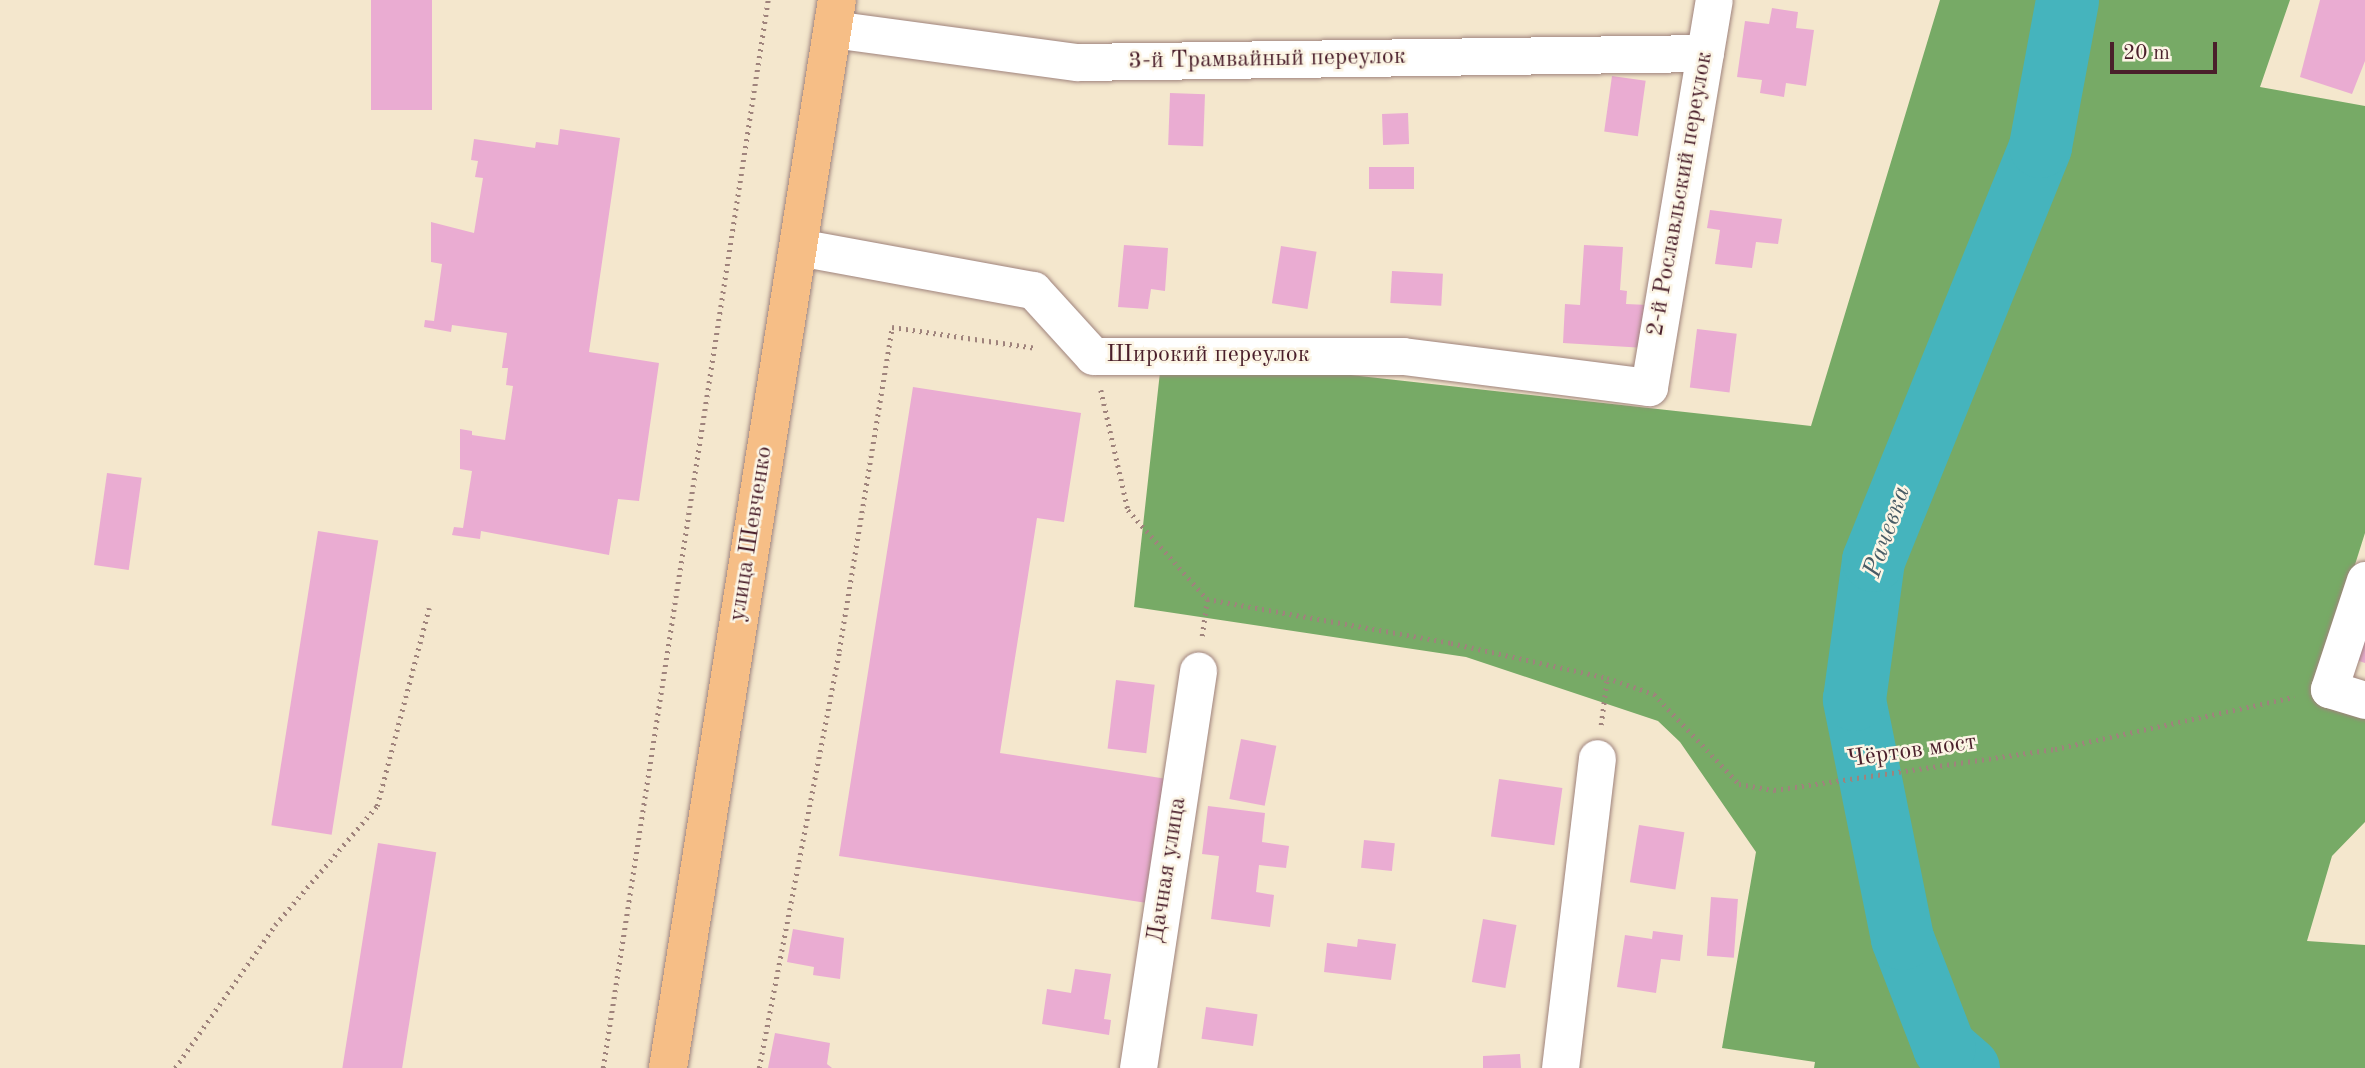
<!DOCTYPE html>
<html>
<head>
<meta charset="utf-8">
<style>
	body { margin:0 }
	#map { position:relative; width:2365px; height:1068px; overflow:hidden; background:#f4e7cd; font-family:"Old Standard TT",serif }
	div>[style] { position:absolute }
	.forest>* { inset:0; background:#7a6 }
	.river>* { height:63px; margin:-31.5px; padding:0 31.5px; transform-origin:31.5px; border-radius:31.5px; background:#45b4bd }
	.building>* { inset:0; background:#eaacd2; transform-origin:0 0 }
	.path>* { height:4.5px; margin-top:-2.25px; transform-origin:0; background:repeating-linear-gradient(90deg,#9f837c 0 2px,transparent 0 7px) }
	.roads { filter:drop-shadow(0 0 2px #9f837c) drop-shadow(0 0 2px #9f837c) }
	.minor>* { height:37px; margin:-18.5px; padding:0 18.5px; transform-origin:18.5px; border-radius:18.5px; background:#fff }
	.major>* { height:38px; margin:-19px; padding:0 19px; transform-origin:19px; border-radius:19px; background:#f6be86 }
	span { translate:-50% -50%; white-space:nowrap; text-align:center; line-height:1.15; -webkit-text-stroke:5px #fcf5e5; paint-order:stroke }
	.street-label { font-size:24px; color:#4a1f2b }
	.water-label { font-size:26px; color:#485b65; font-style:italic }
	.scale { position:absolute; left:2110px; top:42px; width:107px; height:32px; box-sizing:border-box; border:4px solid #4a1f2b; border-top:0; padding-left:9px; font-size:21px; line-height:24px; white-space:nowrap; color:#4a1f2b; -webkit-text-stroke:5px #fcf5e5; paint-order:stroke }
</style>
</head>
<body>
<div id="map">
	<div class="forest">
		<i style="clip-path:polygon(1940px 0,2290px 0,2260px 87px,2365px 106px,2365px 533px,2327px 653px,2365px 717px,2365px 822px,2332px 856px,2307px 941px,2365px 945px,2365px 1068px,1814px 1068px,1815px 1062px,1722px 1048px,1756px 852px,1680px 742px,1658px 721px,1466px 657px,1134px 607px,1162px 354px,1811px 426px)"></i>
	</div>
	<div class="river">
		<i style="left:1968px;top:1068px;width:32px;rotate:-139deg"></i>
		<i style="left:1944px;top:1047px;width:117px;rotate:-111.1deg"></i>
		<i style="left:1902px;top:938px;width:244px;rotate:-101.4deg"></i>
		<i style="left:1854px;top:699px;width:140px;rotate:-82.2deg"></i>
		<i style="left:1873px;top:560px;width:446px;rotate:-68deg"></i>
		<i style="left:2040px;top:146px;width:148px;rotate:-79.5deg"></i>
	</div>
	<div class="building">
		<i style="left:371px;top:0;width:61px;height:110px"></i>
		<i style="clip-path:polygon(2320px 0,2365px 0,2365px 61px,2352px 94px,2300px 77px)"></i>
		<i style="clip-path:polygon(1772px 8px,1798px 12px,1796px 28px,1814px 30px,1806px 86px,1786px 83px,1784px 97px,1760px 93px,1762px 80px,1737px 77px,1745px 21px,1769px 24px)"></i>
		<i style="left:1612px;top:76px;width:34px;height:56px;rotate:8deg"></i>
		<i style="left:1170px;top:93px;width:35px;height:52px;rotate:2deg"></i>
		<i style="left:1408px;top:113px;width:31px;height:26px;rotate:88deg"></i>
		<i style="clip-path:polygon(560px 129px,620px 138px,589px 352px,659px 363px,639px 501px,618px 499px,609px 555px,481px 531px,480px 539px,452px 535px,454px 527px,463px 528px,472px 471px,460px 469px,460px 429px,472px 431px,472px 435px,505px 440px,513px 386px,506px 385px,508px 368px,502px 368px,507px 333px,452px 325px,451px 332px,424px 327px,425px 320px,434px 321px,442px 264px,431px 262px,431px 222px,474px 233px,483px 178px,475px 177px,478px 161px,471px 160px,474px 139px,535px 148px,536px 142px,558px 145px)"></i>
		<i style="left:1414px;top:167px;width:22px;height:45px;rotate:90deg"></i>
		<i style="clip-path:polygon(1710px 210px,1782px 219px,1778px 244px,1756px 242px,1752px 268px,1715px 264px,1720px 230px,1707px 228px)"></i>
		<i style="clip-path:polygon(1124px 245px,1168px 248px,1165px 291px,1151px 289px,1148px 309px,1118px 307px)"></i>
		<i style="clip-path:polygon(1584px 245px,1623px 247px,1620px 290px,1627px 291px,1626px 304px,1648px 305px,1645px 348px,1563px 343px,1565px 304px,1580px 305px)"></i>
		<i style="left:1281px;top:246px;width:36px;height:58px;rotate:9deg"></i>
		<i style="left:1392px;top:271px;width:51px;height:32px;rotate:3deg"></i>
		<i style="left:1697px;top:329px;width:40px;height:59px;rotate:7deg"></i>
		<i style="clip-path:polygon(913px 387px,1081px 413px,1064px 522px,1037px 518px,1000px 753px,1180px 781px,1160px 905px,839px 856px)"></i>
		<i style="left:107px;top:473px;width:35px;height:93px;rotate:8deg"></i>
		<i style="left:318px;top:531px;width:61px;height:298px;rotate:9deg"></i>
		<i style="clip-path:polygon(2365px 632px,2365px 663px,2356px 660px)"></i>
		<i style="left:1116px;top:680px;width:39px;height:69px;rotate:7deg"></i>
		<i style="left:1241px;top:739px;width:36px;height:61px;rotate:11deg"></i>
		<i style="left:1499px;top:779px;width:64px;height:58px;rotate:8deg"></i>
		<i style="clip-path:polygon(1208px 806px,1265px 813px,1262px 842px,1289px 846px,1286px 868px,1259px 865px,1256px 892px,1274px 895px,1270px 927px,1211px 919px,1219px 856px,1202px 854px)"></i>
		<i style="left:1639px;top:825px;width:46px;height:58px;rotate:9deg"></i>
		<i style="left:1364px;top:840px;width:31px;height:28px;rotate:6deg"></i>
		<i style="left:378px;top:843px;width:59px;height:228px;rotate:9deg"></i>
		<i style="left:1711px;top:897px;width:27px;height:59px;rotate:4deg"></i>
		<i style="left:1483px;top:919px;width:34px;height:64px;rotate:10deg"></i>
		<i style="clip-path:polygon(793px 929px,844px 938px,840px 979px,813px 975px,814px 967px,787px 962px)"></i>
		<i style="clip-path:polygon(1653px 931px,1683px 935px,1680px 961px,1661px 959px,1656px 993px,1617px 987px,1625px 935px,1652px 939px)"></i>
		<i style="clip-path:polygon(1358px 939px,1396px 944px,1391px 980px,1324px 972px,1327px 943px,1357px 947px)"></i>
		<i style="clip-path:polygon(1075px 969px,1111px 974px,1104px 1019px,1111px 1020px,1109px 1035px,1042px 1024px,1047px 989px,1071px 993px)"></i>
		<i style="left:1206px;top:1007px;width:52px;height:32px;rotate:8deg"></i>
		<i style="clip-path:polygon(775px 1033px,830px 1043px,827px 1064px,832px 1068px,768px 1068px)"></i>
		<i style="clip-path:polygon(1520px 1054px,1521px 1068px,1483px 1068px,1483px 1056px)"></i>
	</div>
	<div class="path">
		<i style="left:1101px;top:390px;width:123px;rotate:77.3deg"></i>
		<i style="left:1128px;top:510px;width:119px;rotate:48.4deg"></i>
		<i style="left:1207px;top:599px;width:248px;rotate:10.2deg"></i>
		<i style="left:1451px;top:643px;width:160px;rotate:12.6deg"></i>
		<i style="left:1607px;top:678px;width:50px;rotate:18.8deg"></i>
		<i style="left:1654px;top:694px;width:124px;rotate:46.6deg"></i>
		<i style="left:1739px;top:784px;width:36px;rotate:10deg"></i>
		<i style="left:1774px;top:790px;width:284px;rotate:-8.3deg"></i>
		<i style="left:2055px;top:749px;width:245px;rotate:-12.3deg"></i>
		<i style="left:1202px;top:636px;width:37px;rotate:-82deg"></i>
		<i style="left:1601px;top:725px;width:47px;rotate:-82.7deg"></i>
		<i style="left:175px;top:1068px;width:174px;rotate:-55deg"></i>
		<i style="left:275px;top:925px;width:157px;rotate:-49.4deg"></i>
		<i style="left:377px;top:806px;width:205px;rotate:-75.3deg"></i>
		<i style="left:603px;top:1068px;width:1081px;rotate:-81.22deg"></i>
		<i style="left:759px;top:1068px;width:425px;rotate:-79.1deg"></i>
		<i style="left:839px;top:651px;width:328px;rotate:-80.7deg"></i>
		<i style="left:892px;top:327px;width:146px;rotate:8.3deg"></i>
	</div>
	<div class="roads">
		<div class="minor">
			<i style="left:832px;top:29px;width:247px;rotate:7.7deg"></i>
			<i style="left:1077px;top:62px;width:628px;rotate:-0.82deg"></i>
			<i style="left:798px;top:247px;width:239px;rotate:10.4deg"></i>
			<i style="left:1033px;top:290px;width:89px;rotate:47.7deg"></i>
			<i style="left:1093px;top:356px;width:310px"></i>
			<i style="left:1403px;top:356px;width:248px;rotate:7.2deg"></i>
			<i style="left:1649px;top:387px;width:392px;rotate:-80.5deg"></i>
			<i style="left:2365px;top:580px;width:115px;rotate:108.3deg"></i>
			<i style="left:2329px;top:689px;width:38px;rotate:17deg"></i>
			<i style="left:1138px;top:1068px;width:402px;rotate:-81.4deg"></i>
			<i style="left:1560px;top:1068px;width:312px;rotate:-83.2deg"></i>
		</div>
		<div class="major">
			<i style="left:668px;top:1068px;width:1081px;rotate:-81.01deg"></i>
		</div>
	</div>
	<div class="street-label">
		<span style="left:1267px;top:60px;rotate:-1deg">3-й Трамвайный переулок</span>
		<span style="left:1681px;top:194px;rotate:-80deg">2-й Рославльский переулок</span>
		<span style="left:1208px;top:356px">Широкий переулок</span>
		<span style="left:752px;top:534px;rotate:-81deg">улица Шевченко</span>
		<span style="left:1912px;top:752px;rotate:-8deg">Чёртов мост</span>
		<span style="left:1168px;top:870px;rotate:-81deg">Дачная улица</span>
	</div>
	<div class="water-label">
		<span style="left:1888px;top:532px;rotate:-71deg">Рачевка</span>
	</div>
	<div class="scale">20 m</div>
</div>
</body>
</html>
